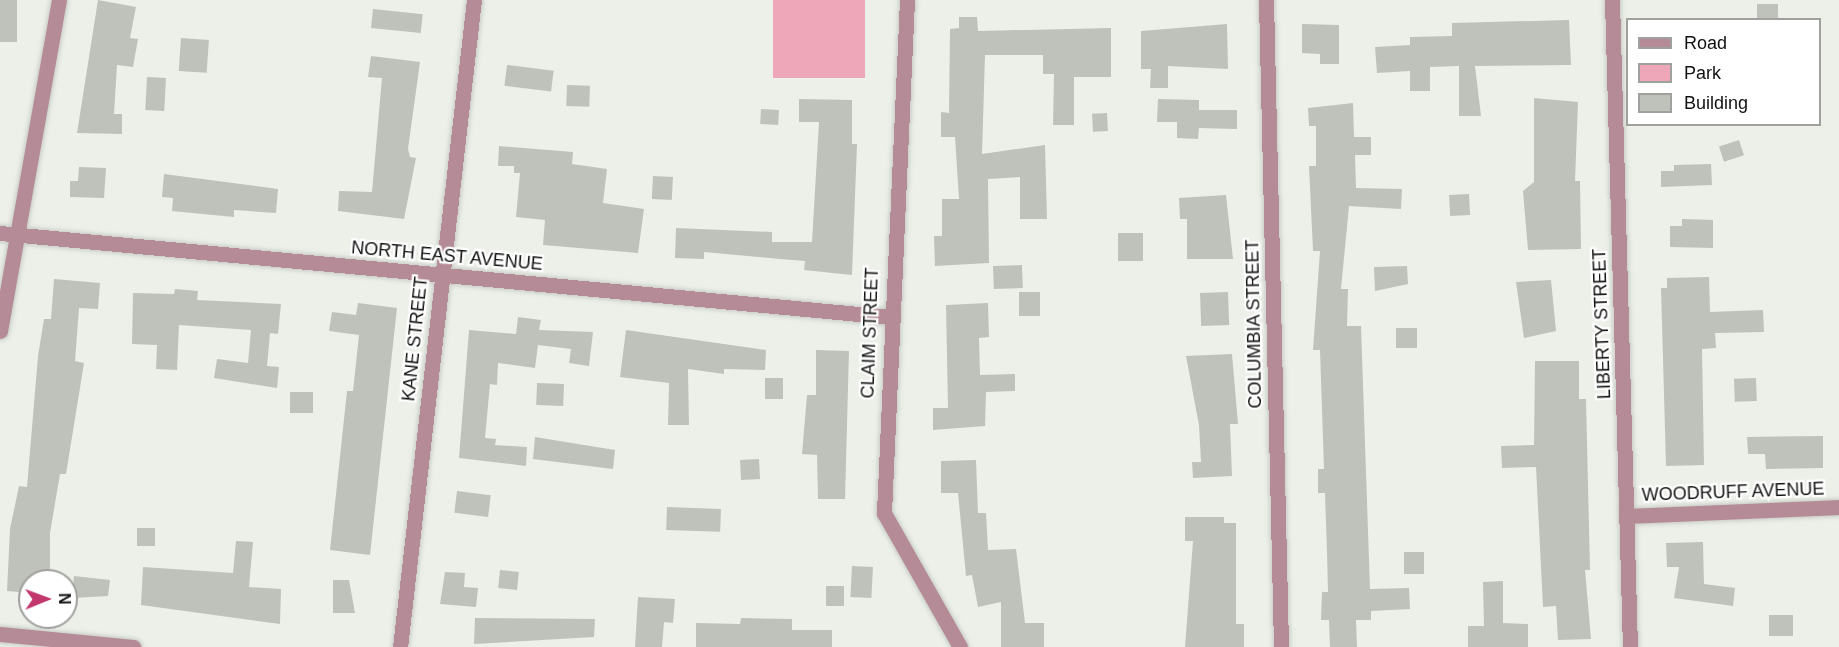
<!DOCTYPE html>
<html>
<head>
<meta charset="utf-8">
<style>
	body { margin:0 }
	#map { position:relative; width:1839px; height:647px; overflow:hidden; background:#ecf0e9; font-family:Arial,sans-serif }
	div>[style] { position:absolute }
	.green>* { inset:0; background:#eea6b9; transform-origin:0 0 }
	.building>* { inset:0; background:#bfc2bb; transform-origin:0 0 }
	.roads { filter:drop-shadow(0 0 2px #c9ccc6) drop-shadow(0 0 2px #c9ccc6) }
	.street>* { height:15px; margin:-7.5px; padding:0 7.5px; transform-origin:7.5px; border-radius:7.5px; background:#b48b96 }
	span { translate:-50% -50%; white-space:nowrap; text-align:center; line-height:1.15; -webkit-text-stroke:4.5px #fff; paint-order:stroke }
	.street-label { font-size:18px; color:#111210 }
	.legend { position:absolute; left:1626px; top:18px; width:195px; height:108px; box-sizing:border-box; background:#fff; border:2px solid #a0a09f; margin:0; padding:8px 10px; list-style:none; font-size:18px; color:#111210 }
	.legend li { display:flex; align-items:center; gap:12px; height:30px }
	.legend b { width:30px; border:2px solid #a0a09f }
	.north { position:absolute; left:18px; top:569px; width:60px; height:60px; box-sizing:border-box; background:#fff; border:2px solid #a0a09f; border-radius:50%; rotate:89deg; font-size:16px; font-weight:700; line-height:24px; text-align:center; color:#111210 }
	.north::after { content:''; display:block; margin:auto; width:21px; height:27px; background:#c2376d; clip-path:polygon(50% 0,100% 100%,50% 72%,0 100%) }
</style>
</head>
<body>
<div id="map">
	<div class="green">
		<i style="left:773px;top:0;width:92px;height:78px"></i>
	</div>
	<div class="building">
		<i style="left:0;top:0;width:17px;height:42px"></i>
		<i style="clip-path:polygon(98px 0,136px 7px,130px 38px,138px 39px,133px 67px,117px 65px,114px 114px,122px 114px,122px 134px,77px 133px)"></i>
		<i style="left:1778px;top:4px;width:16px;height:21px;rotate:90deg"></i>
		<i style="left:373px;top:9px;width:50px;height:19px;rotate:6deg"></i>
		<i style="clip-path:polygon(959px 17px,977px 17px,978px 31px,1111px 28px,1111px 77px,1074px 77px,1074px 125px,1053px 125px,1054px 74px,1043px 74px,1043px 55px,985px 55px,982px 154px,1045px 145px,1047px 219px,1020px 219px,1020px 177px,988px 179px,989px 263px,935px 266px,934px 236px,942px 236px,942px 199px,959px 199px,955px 137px,941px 137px,941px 112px,949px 113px,950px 29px,959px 28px)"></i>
		<i style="clip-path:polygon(1569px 20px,1571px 65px,1475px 66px,1481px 116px,1459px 116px,1459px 66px,1430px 67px,1430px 91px,1410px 91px,1410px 71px,1377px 73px,1375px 47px,1410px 45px,1410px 37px,1452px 36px,1452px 23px)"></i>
		<i style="clip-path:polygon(1227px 24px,1228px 69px,1168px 66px,1168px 88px,1150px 88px,1151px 69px,1141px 69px,1141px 31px)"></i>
		<i style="clip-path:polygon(1302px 24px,1339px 25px,1339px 64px,1320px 64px,1320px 54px,1302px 53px)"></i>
		<i style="left:181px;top:38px;width:28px;height:33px;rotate:4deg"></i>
		<i style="clip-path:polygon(371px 56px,420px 62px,408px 149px,410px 157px,416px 158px,404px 219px,338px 211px,339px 191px,372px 192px,382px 78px,368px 77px)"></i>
		<i style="left:507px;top:65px;width:47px;height:21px;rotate:7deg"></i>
		<i style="left:147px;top:77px;width:19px;height:33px;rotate:3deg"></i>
		<i style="left:567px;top:85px;width:23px;height:21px;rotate:2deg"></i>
		<i style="clip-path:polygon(1534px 98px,1578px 102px,1575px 181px,1580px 181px,1581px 249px,1528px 250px,1523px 191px,1534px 182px)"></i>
		<i style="clip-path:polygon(799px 99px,852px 100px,852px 144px,857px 144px,852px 275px,804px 270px,805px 261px,780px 259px,704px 252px,704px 259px,675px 258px,676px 228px,772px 232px,772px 242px,812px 242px,819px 122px,799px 122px)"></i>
		<i style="clip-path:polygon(1158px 99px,1199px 100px,1199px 110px,1237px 110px,1237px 129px,1199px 128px,1198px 139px,1177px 138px,1177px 122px,1157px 122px)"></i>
		<i style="clip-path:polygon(1353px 103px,1354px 137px,1371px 137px,1371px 155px,1355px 155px,1356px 188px,1402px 189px,1401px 209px,1349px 206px,1341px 289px,1348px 289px,1347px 326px,1361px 326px,1370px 589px,1409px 588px,1410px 609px,1371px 611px,1371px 620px,1356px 620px,1357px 647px,1330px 647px,1329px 620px,1321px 620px,1322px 592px,1328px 592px,1327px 552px,1325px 493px,1318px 493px,1318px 469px,1324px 469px,1320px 350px,1313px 350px,1320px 251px,1313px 251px,1309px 166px,1316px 166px,1316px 126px,1309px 126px,1308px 108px)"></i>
		<i style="left:761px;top:109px;width:18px;height:15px;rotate:3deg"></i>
		<i style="left:1107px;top:113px;width:18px;height:15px;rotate:87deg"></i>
		<i style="left:1739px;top:140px;width:16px;height:21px;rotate:72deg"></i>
		<i style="clip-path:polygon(499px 146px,573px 152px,572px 164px,607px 169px,603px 203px,644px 209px,638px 253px,543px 245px,545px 220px,516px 217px,520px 173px,514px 173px,514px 166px,498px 166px)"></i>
		<i style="clip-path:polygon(1711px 164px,1712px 185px,1661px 187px,1661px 171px,1674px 171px,1674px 165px)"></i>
		<i style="clip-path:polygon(79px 167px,106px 168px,104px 198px,70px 197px,70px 181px,78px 181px)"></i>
		<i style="clip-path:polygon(164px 174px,278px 189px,276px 213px,234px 210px,234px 217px,172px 211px,173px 198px,162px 197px)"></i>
		<i style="left:653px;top:176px;width:20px;height:23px;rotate:3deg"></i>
		<i style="left:1469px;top:194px;width:21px;height:20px;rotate:87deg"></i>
		<i style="clip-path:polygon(1226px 195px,1233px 259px,1187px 259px,1187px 219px,1180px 219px,1179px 198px)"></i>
		<i style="clip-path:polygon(1682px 219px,1713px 220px,1713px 248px,1670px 247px,1670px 226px,1682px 226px)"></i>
		<i style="left:1118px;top:233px;width:25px;height:28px"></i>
		<i style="left:1022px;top:265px;width:23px;height:29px;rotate:88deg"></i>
		<i style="clip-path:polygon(1407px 266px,1408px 284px,1375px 291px,1374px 267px)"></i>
		<i style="clip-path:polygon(1709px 277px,1710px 312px,1763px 310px,1764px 332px,1715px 333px,1716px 348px,1702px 349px,1704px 465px,1666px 466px,1661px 288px,1667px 288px,1667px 278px)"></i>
		<i style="clip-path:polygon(54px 279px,100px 283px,98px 309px,79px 308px,75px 361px,84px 363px,66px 474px,60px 474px,50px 533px,50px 581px,30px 581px,30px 593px,7px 591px,10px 529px,19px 486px,27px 487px,38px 356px,44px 319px,51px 319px)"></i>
		<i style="clip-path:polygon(1551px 280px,1556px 331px,1524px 338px,1516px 282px)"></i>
		<i style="clip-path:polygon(175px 289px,198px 291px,197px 300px,281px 304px,278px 334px,270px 333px,267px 366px,279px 367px,277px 388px,214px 378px,217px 359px,248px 363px,251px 330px,179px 325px,177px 370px,156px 369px,157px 345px,132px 344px,133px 293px,174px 294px)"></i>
		<i style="left:1019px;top:292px;width:21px;height:24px"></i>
		<i style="left:1228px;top:292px;width:33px;height:28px;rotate:88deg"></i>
		<i style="clip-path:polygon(358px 303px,397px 308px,370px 555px,330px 550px,347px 391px,353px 391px,359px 335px,329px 331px,332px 312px,356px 315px)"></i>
		<i style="clip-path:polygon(988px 303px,989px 337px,979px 338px,980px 375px,1015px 374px,1015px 391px,986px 392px,985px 426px,933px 430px,933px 408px,948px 408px,946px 305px)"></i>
		<i style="clip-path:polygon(518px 317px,541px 320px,539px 330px,593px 332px,589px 366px,569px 363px,571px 349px,538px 345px,535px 368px,498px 363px,497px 385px,490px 384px,485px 438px,496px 439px,495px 445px,527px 447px,526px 466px,459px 458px,469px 330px,516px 334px)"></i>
		<i style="left:1396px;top:328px;width:21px;height:20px"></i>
		<i style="clip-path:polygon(626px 330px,766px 350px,765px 370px,724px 369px,724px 374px,688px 369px,689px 425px,668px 425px,669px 383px,620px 377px)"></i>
		<i style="clip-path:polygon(816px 350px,849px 351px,845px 499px,818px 499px,817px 455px,802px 454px,807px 395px,816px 395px)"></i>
		<i style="clip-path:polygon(1232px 354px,1238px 424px,1230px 424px,1232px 476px,1193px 478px,1192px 462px,1201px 462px,1199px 425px,1186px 356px)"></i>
		<i style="clip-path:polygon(1535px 361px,1579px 361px,1579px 399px,1586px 399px,1590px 570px,1585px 570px,1591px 639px,1558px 640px,1556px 606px,1543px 607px,1536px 467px,1502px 468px,1501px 446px,1534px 445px)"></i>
		<i style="left:765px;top:378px;width:18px;height:21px"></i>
		<i style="left:1756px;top:378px;width:23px;height:22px;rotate:88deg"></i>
		<i style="left:537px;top:383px;width:27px;height:22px;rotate:2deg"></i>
		<i style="left:290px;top:392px;width:23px;height:21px"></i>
		<i style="clip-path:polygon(1823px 436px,1823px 468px,1766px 469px,1765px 454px,1748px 454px,1747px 437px)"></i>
		<i style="clip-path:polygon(535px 437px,615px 450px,613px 469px,533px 459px)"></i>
		<i style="left:759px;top:459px;width:20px;height:19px;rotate:87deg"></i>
		<i style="clip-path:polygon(976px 460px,978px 513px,986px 513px,988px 550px,1016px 549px,1025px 623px,1044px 623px,1044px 647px,1001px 647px,1001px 602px,978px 607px,972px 575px,966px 576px,958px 493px,941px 493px,941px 461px)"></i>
		<i style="left:457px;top:491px;width:34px;height:22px;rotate:7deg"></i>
		<i style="left:667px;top:507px;width:54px;height:23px;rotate:2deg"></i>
		<i style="clip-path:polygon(1185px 517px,1224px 517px,1224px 523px,1236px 523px,1236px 624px,1244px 624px,1244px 647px,1185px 647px,1193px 541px,1185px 541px)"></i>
		<i style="left:137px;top:528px;width:18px;height:18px"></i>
		<i style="clip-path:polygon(236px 541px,253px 542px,249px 587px,281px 589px,280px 624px,141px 605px,143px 567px,233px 573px)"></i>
		<i style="clip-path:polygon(1703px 542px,1704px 584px,1735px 588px,1733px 606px,1674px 598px,1679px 567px,1667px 567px,1666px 543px)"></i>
		<i style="left:1404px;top:552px;width:20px;height:22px"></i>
		<i style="left:852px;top:566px;width:21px;height:31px;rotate:3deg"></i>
		<i style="left:500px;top:570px;width:19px;height:18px;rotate:6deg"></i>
		<i style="clip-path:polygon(445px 572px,465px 573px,464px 587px,478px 588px,476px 607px,440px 604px)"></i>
		<i style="clip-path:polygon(74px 576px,110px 580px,108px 596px,72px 598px)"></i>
		<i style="clip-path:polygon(333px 580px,349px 580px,355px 613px,333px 613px)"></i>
		<i style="clip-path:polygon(1503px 581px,1503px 623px,1528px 624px,1528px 647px,1468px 647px,1468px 626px,1484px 626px,1483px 582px)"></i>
		<i style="left:826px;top:586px;width:18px;height:20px"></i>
		<i style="clip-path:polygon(638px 597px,675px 599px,673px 623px,664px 622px,662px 647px,635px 647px)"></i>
		<i style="left:1769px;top:615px;width:24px;height:21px"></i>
		<i style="clip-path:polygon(475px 618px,595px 619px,594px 637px,474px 644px)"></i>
		<i style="clip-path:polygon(741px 618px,792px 619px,792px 630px,832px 630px,832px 647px,696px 647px,696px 623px,740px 624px)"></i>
	</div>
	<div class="roads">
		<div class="street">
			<i style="left:907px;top:0;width:514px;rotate:92.57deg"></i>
			<i style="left:884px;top:513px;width:154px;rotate:60.4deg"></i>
			<i style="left:1266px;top:0;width:647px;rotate:88.67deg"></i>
			<i style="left:1612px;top:0;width:647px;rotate:88.41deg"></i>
			<i style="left:0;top:233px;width:894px;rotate:5.39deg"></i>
			<i style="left:0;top:331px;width:336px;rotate:-79.9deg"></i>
			<i style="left:1628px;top:516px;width:211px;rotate:-2.4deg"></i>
			<i style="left:0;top:634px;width:134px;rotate:5.6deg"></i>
			<i style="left:400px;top:647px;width:651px;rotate:-83.48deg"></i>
		</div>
	</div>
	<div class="street-label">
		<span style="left:447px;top:256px;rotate:5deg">NORTH EAST AVENUE</span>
		<span style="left:1254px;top:324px;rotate:-91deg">COLUMBIA STREET</span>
		<span style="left:1602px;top:324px;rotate:-92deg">LIBERTY STREET</span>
		<span style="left:870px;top:333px;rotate:-88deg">CLAIM STREET</span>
		<span style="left:415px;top:339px;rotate:-84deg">KANE STREET</span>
		<span style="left:1733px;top:492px;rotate:-2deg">WOODRUFF AVENUE</span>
	</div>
	<ul class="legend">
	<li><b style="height:8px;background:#b48b96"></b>Road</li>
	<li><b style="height:16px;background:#eea6b9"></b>Park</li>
	<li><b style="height:16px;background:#bfc2bb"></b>Building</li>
	</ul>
	<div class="north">N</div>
</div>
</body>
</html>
